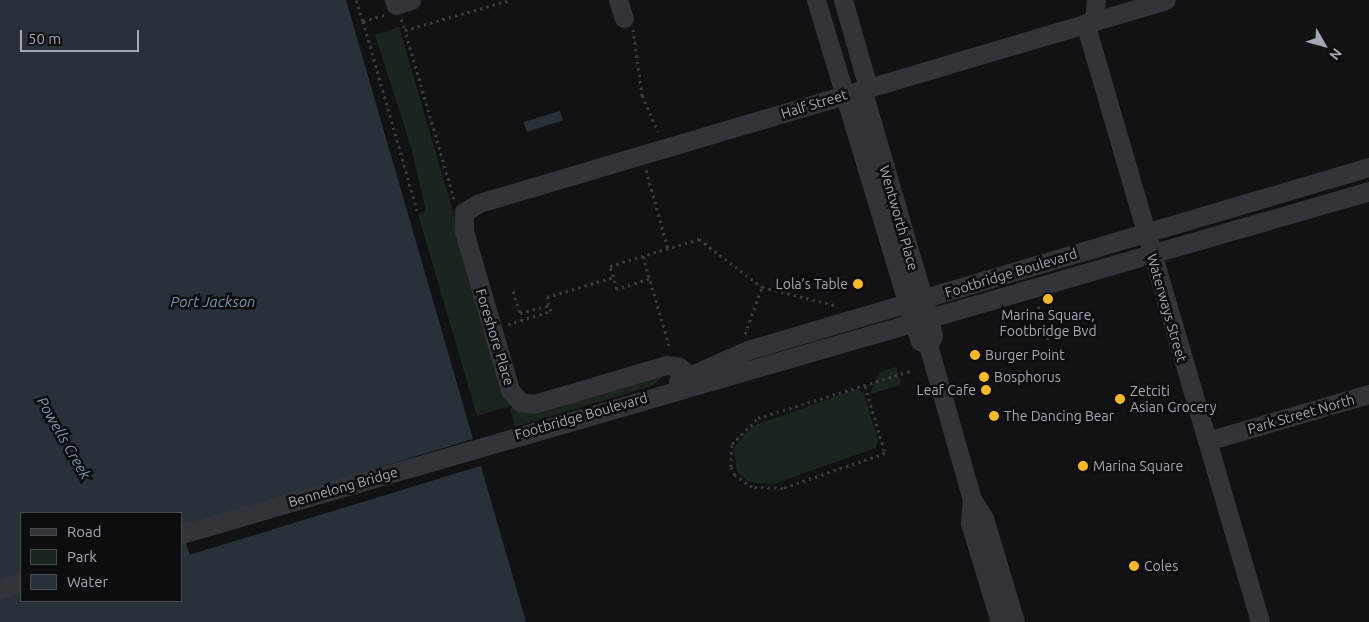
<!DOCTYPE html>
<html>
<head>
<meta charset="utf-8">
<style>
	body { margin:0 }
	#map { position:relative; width:1369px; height:622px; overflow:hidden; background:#121214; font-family:Ubuntu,sans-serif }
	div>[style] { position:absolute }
	.green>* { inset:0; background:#1c241e }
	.water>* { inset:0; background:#283138; transform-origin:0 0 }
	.pier>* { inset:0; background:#121214; transform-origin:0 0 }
	.path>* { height:3px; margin-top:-1.5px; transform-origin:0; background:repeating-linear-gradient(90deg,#393b40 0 2.5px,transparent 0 6.5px) }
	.minor>* { height:19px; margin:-9.5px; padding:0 9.5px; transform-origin:9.5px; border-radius:9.5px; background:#333439 }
	.dots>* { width:14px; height:14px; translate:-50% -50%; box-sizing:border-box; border:2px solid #0d0d0f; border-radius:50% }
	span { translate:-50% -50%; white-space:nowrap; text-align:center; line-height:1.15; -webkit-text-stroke:5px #0d0d0f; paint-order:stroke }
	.street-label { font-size:14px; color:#a3a8b5 }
	.poi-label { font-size:14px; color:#a3a8b5 }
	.right { translate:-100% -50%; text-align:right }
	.left { translate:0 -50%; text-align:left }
	.water-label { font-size:15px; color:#7895b3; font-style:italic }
	.legend { position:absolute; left:20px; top:512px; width:162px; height:90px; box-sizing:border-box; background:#0d0d0f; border:1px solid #494b51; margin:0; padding:6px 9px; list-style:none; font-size:15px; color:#a3a8b5 }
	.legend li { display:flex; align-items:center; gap:10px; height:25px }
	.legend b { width:25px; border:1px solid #494b51 }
	.north { position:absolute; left:1299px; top:20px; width:50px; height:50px; -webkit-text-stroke:4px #0d0d0f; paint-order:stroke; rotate:128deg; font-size:14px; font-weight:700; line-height:20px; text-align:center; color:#a3a8b5 }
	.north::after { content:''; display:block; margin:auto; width:18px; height:22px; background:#a3a8b5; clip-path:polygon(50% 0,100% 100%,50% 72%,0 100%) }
	.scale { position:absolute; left:20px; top:30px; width:119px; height:22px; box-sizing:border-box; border:2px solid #a3a8b5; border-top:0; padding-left:6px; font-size:15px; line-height:18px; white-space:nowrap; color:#a3a8b5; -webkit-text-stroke:4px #0d0d0f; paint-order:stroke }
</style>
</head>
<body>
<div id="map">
	<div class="green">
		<i style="clip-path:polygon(399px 27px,510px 406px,477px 416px,418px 214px,426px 211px,411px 147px,375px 35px)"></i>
		<i style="clip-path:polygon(896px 367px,901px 385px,870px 394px,879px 372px)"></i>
		<i style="clip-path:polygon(665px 374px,652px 386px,515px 427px,510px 409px,514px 407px,534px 415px)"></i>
		<i style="clip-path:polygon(857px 389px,864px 393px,878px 440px,876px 448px,773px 484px,749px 482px,737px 472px,734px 447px,753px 426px)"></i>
	</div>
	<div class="water">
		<i style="clip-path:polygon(evenodd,0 0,346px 0,526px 622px,0 622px,0 0,21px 513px,181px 513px,181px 601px,21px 601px,21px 513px)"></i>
		<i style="left:560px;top:111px;width:10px;height:38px;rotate:73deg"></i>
	</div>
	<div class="pier">
		<i style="left:476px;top:438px;width:28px;height:308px;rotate:73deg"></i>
	</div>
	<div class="path">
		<i style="left:356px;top:0;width:22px;rotate:72deg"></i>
		<i style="left:363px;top:21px;width:22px;rotate:-16deg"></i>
		<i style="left:401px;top:19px;width:12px;rotate:70deg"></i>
		<i style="left:363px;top:21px;width:197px;rotate:74.1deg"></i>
		<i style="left:633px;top:29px;width:67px;rotate:82.2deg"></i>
		<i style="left:642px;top:95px;width:40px;rotate:66.6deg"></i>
		<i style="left:646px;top:170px;width:82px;rotate:74.4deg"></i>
		<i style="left:454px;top:199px;width:176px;rotate:-106.2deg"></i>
		<i style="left:405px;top:30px;width:109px;rotate:-15.9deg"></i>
		<i style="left:643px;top:256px;width:97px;rotate:73.8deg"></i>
		<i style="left:649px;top:279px;width:34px;rotate:163deg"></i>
		<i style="left:617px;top:289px;width:24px;rotate:-107deg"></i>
		<i style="left:610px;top:266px;width:93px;rotate:-16.9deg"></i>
		<i style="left:699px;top:239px;width:79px;rotate:37.3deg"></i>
		<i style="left:762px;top:287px;width:78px;rotate:14deg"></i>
		<i style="left:513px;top:291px;width:23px;rotate:72deg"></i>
		<i style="left:520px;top:313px;width:30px;rotate:-15deg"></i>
		<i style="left:549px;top:305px;width:8px;rotate:-104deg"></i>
		<i style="left:547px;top:297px;width:70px;rotate:-16.6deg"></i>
		<i style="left:1038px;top:306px;width:39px;rotate:73deg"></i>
		<i style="left:508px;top:324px;width:45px;rotate:-16.8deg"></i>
		<i style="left:551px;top:311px;width:6px;rotate:-108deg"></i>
		<i style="left:745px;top:334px;width:50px;rotate:-70.1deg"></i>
		<i style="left:865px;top:386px;width:70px;rotate:73.4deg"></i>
		<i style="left:885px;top:453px;width:108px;rotate:161.1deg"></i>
		<i style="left:783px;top:488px;width:31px;rotate:-178deg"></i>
		<i style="left:752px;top:487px;width:21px;rotate:-145deg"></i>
		<i style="left:735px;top:475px;width:9px;rotate:-117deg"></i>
		<i style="left:731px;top:467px;width:23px;rotate:-88deg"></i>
		<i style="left:732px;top:444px;width:37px;rotate:-45deg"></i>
		<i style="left:758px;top:418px;width:159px;rotate:-17.2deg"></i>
	</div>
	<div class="minor">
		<i style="left:394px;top:0;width:5px;rotate:68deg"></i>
		<i style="left:396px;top:5px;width:16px;rotate:-18deg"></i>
		<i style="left:618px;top:0;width:19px;rotate:72deg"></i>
		<i style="left:816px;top:0;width:342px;rotate:73.2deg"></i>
		<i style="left:915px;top:327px;width:15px;rotate:70deg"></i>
		<i style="left:920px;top:341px;width:9px;rotate:27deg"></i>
		<i style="left:928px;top:345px;width:10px;rotate:-61deg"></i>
		<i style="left:933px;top:336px;width:17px;rotate:-103deg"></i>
		<i style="left:929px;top:319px;width:240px;rotate:-106.2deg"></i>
		<i style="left:843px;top:0;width:91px;rotate:74deg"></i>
		<i style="left:1094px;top:21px;width:21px;rotate:-85deg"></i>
		<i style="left:1085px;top:23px;width:624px;rotate:73.71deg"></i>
		<i style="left:928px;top:345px;width:160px;rotate:74.1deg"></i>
		<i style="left:972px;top:499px;width:22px;rotate:58deg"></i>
		<i style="left:984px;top:518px;width:109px;rotate:73.4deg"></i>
		<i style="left:689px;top:375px;width:13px;rotate:-141deg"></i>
		<i style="left:679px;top:367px;width:13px;rotate:-171deg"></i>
		<i style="left:666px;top:365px;width:138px;rotate:163.5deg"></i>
		<i style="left:534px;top:404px;width:14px;rotate:-172deg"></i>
		<i style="left:520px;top:402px;width:16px;rotate:-130deg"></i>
		<i style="left:510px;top:390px;width:166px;rotate:-106.1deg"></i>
		<i style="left:464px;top:231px;width:19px;rotate:-90deg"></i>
		<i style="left:464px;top:212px;width:17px;rotate:-31deg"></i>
		<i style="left:479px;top:203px;width:716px;rotate:-16.46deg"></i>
		<i style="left:678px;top:381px;width:77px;rotate:-23.9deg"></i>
		<i style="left:748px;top:350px;width:647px;rotate:-16.42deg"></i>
		<i style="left:1207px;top:441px;width:169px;rotate:-16.2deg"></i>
		<i style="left:972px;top:499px;width:24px;rotate:95deg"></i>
		<i style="left:970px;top:523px;width:103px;rotate:73.1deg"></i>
		<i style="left:181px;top:534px;width:1237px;rotate:-16.1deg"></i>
		<i style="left:0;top:590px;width:22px;rotate:-21deg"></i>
	</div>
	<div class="dots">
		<i style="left:858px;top:284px;background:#fcb923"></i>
		<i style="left:1048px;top:299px;background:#fcb923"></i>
		<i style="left:975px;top:355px;background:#fcb923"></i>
		<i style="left:984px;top:377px;background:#fcb923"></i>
		<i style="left:986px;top:390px;background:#fcb923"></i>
		<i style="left:1120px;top:399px;background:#fcb923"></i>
		<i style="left:994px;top:416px;background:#fcb923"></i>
		<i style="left:1083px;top:466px;background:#fcb923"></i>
		<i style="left:1134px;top:566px;background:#fcb923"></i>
	</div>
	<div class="street-label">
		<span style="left:814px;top:104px;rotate:-17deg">Half Street</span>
		<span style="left:899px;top:218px;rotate:74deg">Wentworth Place</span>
		<span style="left:1011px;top:273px;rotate:-17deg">Footbridge Boulevard</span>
		<span style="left:1167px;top:308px;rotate:74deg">Waterways Street</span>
		<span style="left:495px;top:337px;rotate:73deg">Foreshore Place</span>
		<span style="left:1301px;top:414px;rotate:-16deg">Park Street North</span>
		<span style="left:581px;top:416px;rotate:-16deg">Footbridge Boulevard</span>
		<span style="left:343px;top:487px;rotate:-16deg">Bennelong Bridge</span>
	</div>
	<div class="poi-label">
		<span class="right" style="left:848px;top:284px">Lola’s Table</span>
		<span style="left:1048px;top:323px">Marina Square,<br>Footbridge Bvd</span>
		<span class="left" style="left:985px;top:355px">Burger Point</span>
		<span class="left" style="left:994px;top:377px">Bosphorus</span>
		<span class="right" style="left:976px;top:390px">Leaf Cafe</span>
		<span class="left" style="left:1130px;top:399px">Zetciti<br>Asian Grocery</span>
		<span class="left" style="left:1004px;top:416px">The Dancing Bear</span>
		<span class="left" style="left:1093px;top:466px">Marina Square</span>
		<span class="left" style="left:1144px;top:566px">Coles</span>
	</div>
	<div class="water-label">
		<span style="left:213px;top:302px">Port Jackson</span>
		<span style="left:64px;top:438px;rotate:60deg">Powells Creek</span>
	</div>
	<ul class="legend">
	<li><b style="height:6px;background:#333439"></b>Road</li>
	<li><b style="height:14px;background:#1c241e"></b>Park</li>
	<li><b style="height:14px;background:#283138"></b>Water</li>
	</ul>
	<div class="north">N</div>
	<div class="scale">50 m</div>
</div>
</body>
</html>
